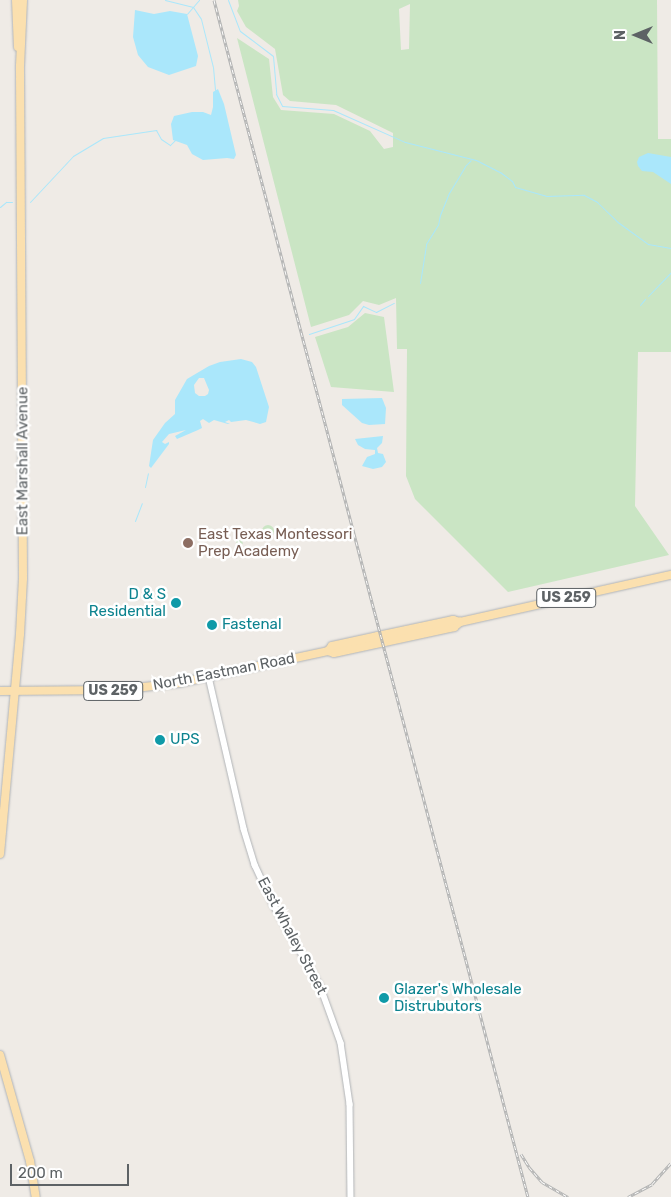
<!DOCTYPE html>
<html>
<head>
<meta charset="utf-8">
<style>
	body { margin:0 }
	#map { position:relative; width:671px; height:1197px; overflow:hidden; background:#efebe6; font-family:Rubik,sans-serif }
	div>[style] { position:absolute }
	.green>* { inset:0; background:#cae5c4; transform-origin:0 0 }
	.round { border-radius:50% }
	.water>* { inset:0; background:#aae7fb }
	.stream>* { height:1px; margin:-0.5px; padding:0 0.5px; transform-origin:0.5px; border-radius:0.5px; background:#aae7fb }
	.roads { filter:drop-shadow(0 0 1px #b1b4b7) drop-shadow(0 0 1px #b1b4b7) }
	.minor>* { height:5.5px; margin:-2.75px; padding:0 2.75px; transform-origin:2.75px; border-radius:2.75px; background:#fff }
	.major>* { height:8px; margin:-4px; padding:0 4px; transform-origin:4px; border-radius:4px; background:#fbe0af }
	.rail>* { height:3px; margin-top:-1.5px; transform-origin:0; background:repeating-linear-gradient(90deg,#fff 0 4px,#b2b3b3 0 8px); box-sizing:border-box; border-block:1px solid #b2b3b3 }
	.dots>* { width:14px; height:14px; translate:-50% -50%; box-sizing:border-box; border:2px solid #fff; border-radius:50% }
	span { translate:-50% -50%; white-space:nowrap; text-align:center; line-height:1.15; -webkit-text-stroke:5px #fff; paint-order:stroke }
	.shield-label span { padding:1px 4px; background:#fff; border:1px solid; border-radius:4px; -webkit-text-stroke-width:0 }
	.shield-label { font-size:14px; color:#5d6265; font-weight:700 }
	.street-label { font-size:15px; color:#5d6265 }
	.education-label { font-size:15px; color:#785e54 }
	.left { translate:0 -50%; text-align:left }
	.culture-label { font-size:15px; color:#0d838f }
	.right { translate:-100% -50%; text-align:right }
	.north { position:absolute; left:611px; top:10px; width:50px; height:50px; -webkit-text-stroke:4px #fff; paint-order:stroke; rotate:270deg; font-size:14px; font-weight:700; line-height:20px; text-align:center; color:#5d6265 }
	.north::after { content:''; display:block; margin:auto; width:18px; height:22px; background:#5d6265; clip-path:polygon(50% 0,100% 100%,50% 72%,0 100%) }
	.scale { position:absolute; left:10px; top:1164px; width:119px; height:22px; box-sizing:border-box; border:2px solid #5d6265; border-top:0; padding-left:6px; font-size:15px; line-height:18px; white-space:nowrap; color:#5d6265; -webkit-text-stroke:4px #fff; paint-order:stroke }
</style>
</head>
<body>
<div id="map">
	<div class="green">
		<i style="clip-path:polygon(evenodd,238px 0,657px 0,658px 139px,671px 139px,671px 352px,638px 352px,635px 506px,669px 555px,508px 592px,415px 499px,406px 476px,407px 349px,397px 349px,396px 298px,379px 305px,363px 301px,349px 315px,311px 327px,237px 38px,269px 59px,273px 97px,281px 110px,334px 114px,370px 131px,384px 149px,393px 147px,393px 133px,336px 105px,290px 101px,283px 95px,275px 49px,246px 27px,237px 11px,239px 6px,238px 0,410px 4px,409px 49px,401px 50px,399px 9px,410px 4px)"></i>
		<i style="clip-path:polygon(365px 313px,384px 317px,394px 392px,331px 387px,315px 337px,348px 327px)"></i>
		<i class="round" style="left:262px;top:525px;width:12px;height:12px"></i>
		<i style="left:240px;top:529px;width:15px;height:6px;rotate:79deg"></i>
	</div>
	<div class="water">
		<i style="clip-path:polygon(135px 10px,154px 14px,170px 11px,187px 14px,198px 56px,196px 66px,169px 75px,148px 67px,138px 55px,133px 37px)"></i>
		<i style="clip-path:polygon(218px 89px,224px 104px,236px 155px,234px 159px,227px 158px,203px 160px,192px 154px,187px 145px,173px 140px,171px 124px,174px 116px,192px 112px,203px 112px,211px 115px,213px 107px,213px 92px)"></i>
		<i style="clip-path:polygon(648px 153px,671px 157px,671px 184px,653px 172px,642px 171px,638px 166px,637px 162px,639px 157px)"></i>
		<i style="clip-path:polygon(evenodd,241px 359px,252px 362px,256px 367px,269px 407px,266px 422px,260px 424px,246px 420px,231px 422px,229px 420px,225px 422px,230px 424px,228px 424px,214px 420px,209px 423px,203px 419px,200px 421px,202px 428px,198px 430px,177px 439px,175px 436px,186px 430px,169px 434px,162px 442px,165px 444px,169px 442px,169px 444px,151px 468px,149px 466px,153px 440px,165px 423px,175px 414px,175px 400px,187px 379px,209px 366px,220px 362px,241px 359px,199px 378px,204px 378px,209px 390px,208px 394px,205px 396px,199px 396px,195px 393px,194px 385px,199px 378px)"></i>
		<i style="clip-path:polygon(382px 398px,386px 408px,385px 424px,369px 425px,362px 423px,342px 405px,342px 399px)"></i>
		<i style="clip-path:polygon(383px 436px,382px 443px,377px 448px,378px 453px,383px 454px,386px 462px,382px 467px,373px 469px,362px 466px,367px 457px,375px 454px,375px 450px,365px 449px,358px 445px,355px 439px)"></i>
	</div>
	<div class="stream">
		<i style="left:165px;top:0;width:29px;rotate:14deg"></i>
		<i style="left:193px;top:7px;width:9px;rotate:131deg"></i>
		<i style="left:199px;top:0;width:9px;rotate:131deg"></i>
		<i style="left:193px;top:7px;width:14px;rotate:56deg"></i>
		<i style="left:201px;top:19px;width:49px;rotate:76deg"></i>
		<i style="left:213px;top:67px;width:23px;rotate:85deg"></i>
		<i style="left:228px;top:0;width:33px;rotate:69deg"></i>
		<i style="left:240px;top:31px;width:41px;rotate:37.1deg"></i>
		<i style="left:273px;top:56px;width:38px;rotate:85deg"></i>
		<i style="left:276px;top:94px;width:13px;rotate:63deg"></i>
		<i style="left:282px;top:106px;width:51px;rotate:4.5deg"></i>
		<i style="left:333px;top:110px;width:79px;rotate:24deg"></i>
		<i style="left:405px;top:142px;width:73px;rotate:14.2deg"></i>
		<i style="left:476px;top:160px;width:27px;rotate:27deg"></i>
		<i style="left:500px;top:172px;width:15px;rotate:37deg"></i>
		<i style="left:512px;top:181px;width:7px;rotate:63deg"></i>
		<i style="left:515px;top:187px;width:32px;rotate:16deg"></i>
		<i style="left:546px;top:196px;width:38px;rotate:-2deg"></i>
		<i style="left:584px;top:195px;width:15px;rotate:28deg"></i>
		<i style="left:597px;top:202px;width:30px;rotate:44deg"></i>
		<i style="left:619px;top:223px;width:36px;rotate:36deg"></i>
		<i style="left:648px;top:244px;width:23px;rotate:10deg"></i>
		<i style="left:30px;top:202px;width:63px;rotate:-46.9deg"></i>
		<i style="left:73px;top:156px;width:35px;rotate:-31deg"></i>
		<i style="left:103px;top:138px;width:54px;rotate:-8.6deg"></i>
		<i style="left:156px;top:130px;width:10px;rotate:61deg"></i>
		<i style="left:161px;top:139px;width:11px;rotate:34deg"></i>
		<i style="left:170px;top:145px;width:7px;rotate:-45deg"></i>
		<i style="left:0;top:207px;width:8px;rotate:-40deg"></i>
		<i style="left:6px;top:202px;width:6px"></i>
		<i style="left:420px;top:283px;width:39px;rotate:-81deg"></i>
		<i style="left:426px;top:244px;width:22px;rotate:-58deg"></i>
		<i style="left:438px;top:225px;width:10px;rotate:-79deg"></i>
		<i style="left:440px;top:215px;width:24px;rotate:-68deg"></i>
		<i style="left:449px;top:193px;width:31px;rotate:-59deg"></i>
		<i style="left:465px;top:166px;width:8px;rotate:-45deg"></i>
		<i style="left:648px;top:296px;width:33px;rotate:-46deg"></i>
		<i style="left:640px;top:305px;width:8px;rotate:-50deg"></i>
		<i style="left:309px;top:334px;width:47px;rotate:-18.4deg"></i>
		<i style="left:354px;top:319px;width:16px;rotate:-55deg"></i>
		<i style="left:363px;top:306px;width:14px;rotate:25deg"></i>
		<i style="left:376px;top:312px;width:20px;rotate:-27deg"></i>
		<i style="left:145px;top:487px;width:14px;rotate:-78deg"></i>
		<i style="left:135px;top:521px;width:19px;rotate:-69deg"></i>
	</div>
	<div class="roads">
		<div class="minor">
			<i style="left:209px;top:677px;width:156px;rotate:77deg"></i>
			<i style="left:244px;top:829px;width:38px;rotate:73deg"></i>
			<i style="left:255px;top:865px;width:43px;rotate:65.2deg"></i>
			<i style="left:273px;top:904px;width:94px;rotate:59.9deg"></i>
			<i style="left:320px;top:985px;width:62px;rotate:70.1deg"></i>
			<i style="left:341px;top:1043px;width:62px;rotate:81.6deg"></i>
			<i style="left:350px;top:1104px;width:93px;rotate:89.4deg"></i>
		</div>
		<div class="major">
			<i style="left:16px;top:0;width:47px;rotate:87.6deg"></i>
			<i style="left:328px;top:651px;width:6px;rotate:18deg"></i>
			<i style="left:334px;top:653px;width:123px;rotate:-12.2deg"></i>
			<i style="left:454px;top:627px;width:8px;rotate:-40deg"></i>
			<i style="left:0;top:691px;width:118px;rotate:-0.5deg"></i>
			<i style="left:118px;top:690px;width:61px;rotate:-6.5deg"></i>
			<i style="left:179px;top:683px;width:152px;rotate:-12.1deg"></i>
			<i style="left:328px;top:651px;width:6px;rotate:-51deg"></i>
			<i style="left:332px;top:646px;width:47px;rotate:-12.3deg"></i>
			<i style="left:378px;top:636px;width:77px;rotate:-12deg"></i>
			<i style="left:453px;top:620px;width:7px;rotate:16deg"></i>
			<i style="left:460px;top:622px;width:216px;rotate:-12.6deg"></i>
			<i style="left:0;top:854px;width:221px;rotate:-84.8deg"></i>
			<i style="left:20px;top:634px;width:56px;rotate:-86.9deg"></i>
			<i style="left:23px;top:578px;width:512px;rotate:-90.34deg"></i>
			<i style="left:20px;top:66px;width:66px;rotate:-87.4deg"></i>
			<i style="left:0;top:1055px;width:110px;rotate:74.2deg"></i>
			<i style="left:30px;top:1161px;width:36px;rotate:81deg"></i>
		</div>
	</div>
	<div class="rail">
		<i style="left:214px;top:0;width:1237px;rotate:75.3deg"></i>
		<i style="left:521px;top:1154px;width:15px;rotate:58deg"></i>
		<i style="left:529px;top:1167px;width:20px;rotate:49deg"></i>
		<i style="left:542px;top:1182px;width:30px;rotate:30deg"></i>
		<i style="left:628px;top:1197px;width:27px;rotate:-28deg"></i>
		<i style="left:652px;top:1184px;width:28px;rotate:-48deg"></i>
	</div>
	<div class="dots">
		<i style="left:188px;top:543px;background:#8d6e63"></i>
		<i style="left:176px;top:603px;background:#0f9aa8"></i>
		<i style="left:212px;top:625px;background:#0f9aa8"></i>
		<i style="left:160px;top:740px;background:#0f9aa8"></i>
		<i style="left:384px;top:998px;background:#0f9aa8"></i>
	</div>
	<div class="shield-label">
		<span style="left:566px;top:598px">US 259</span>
		<span style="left:113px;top:691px">US 259</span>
	</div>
	<div class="street-label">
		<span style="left:23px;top:461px;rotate:-90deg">East Marshall Avenue</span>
		<span style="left:224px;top:672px;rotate:-11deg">North Eastman Road</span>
		<span style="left:292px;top:936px;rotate:62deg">East Whaley Street</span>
	</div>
	<div class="education-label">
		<span class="left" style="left:198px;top:543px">East Texas Montessori<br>Prep Academy</span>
	</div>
	<div class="culture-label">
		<span class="right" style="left:166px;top:603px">D &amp; S<br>Residential</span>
		<span class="left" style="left:222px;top:625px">Fastenal</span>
		<span class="left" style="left:170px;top:740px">UPS</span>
		<span class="left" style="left:394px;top:998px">Glazer's Wholesale<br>Distrubutors</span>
	</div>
	<div class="north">N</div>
	<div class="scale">200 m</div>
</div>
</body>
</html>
